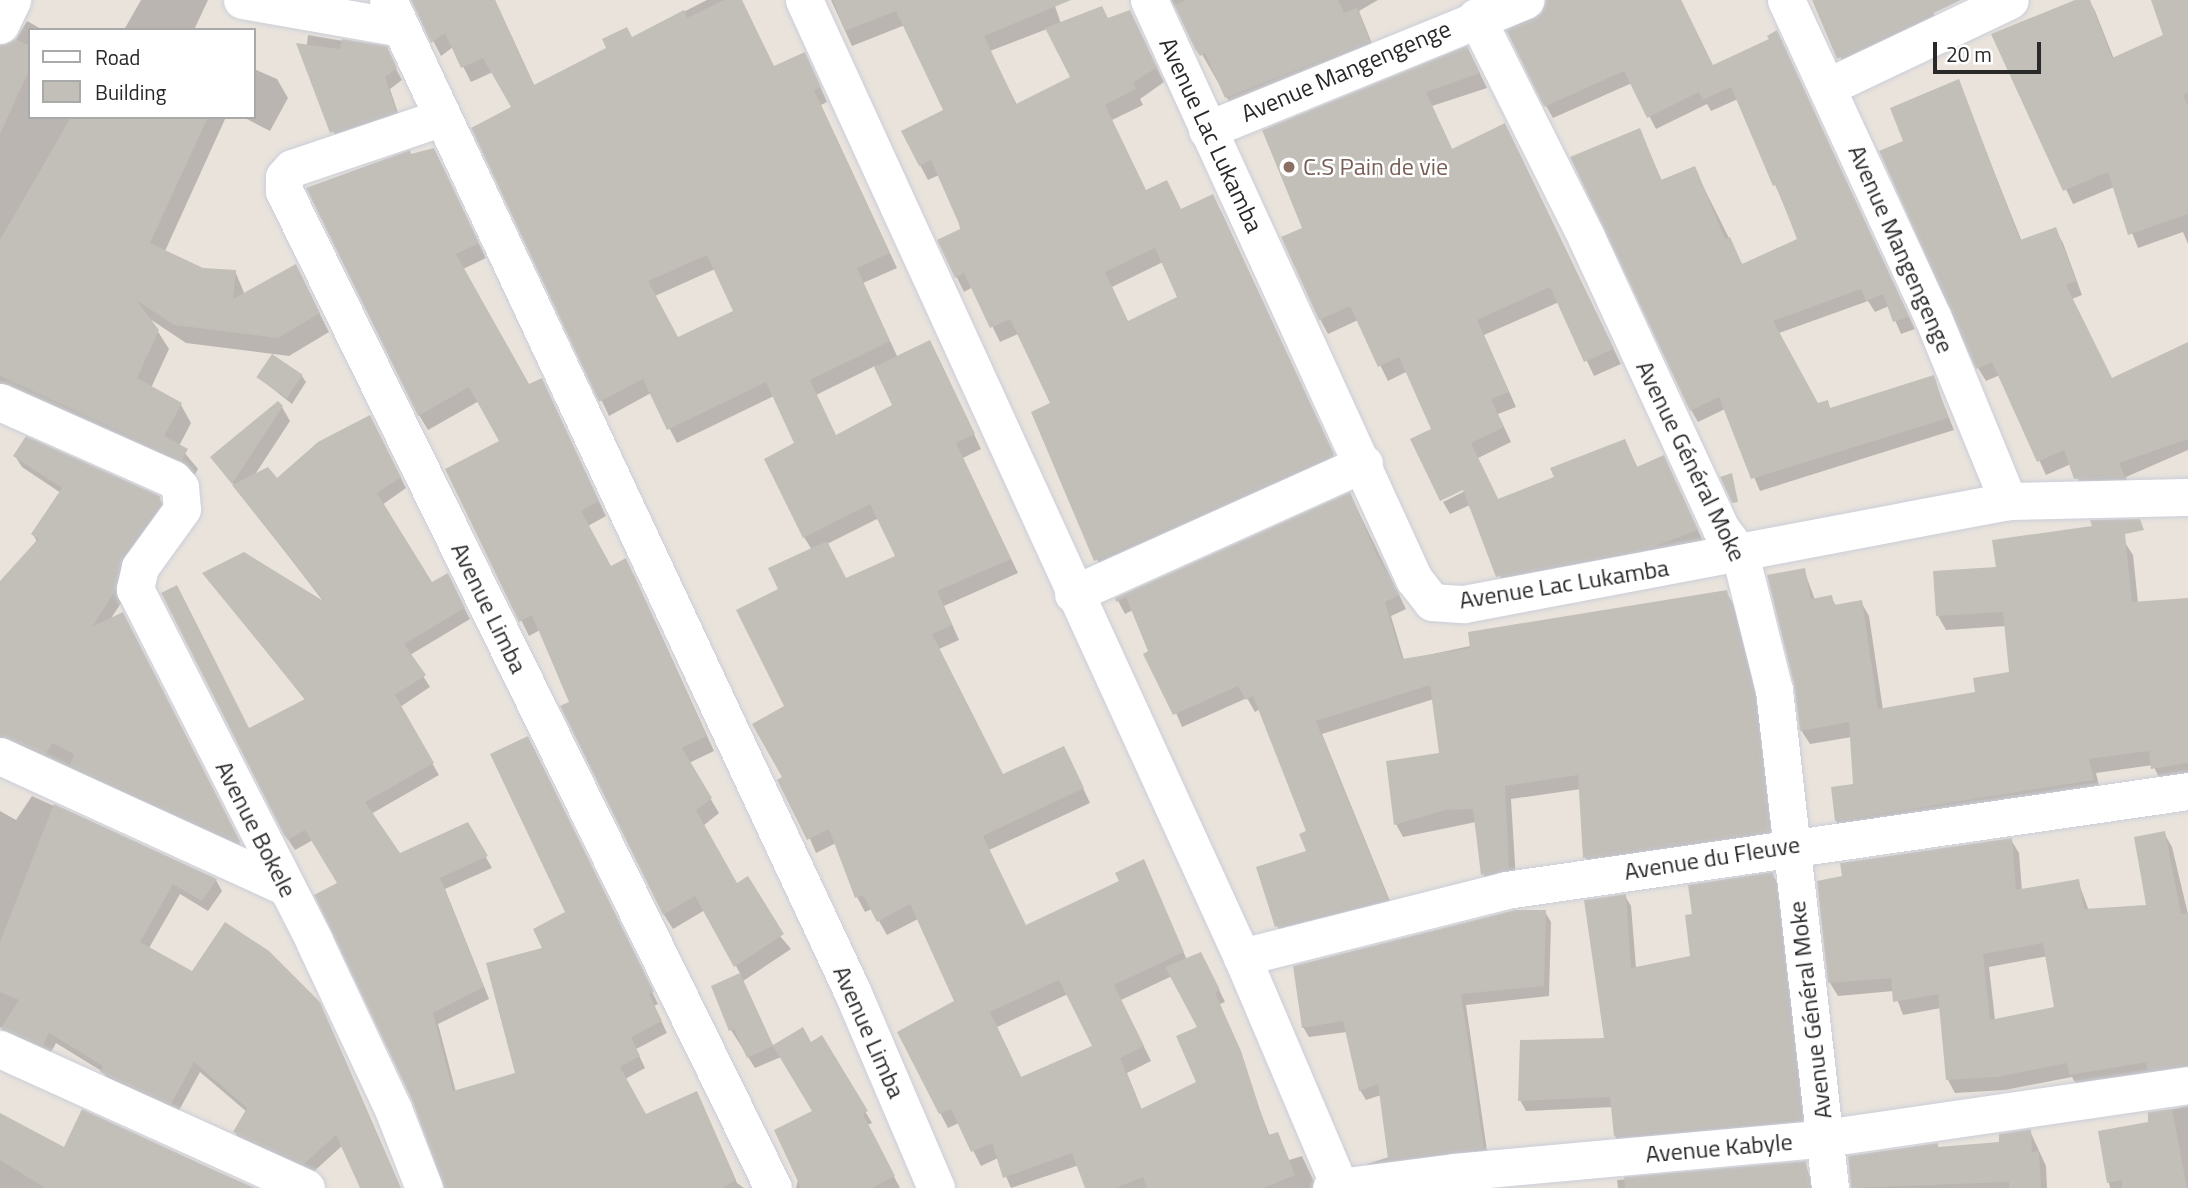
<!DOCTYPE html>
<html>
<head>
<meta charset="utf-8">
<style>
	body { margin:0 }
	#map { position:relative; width:2188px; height:1188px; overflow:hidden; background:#e9e3dc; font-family:"Titillium Web",sans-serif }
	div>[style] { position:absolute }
	.shadow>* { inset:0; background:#0003 }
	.building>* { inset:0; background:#c2beb8; transform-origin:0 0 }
	.roads { filter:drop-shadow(0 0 2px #cbced9) drop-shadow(0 0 2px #cbced9) }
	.street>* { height:37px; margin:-18.5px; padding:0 18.5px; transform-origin:18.5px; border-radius:18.5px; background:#fff }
	.dots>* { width:19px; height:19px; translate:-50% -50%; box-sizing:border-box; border:4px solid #fff; border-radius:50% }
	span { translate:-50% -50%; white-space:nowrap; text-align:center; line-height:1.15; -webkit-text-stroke:5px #fff; paint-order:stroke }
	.street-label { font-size:24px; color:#292929 }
	.education-label { font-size:24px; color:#785e54 }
	.left { translate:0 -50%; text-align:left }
	.legend { position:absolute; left:28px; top:28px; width:228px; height:91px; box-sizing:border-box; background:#fff; border:2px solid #a9a9a9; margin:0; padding:9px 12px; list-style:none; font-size:21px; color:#292929 }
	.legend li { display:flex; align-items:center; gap:14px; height:35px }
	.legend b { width:35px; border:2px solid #a9a9a9 }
	.scale { position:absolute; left:1933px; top:42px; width:108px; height:32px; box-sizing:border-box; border:4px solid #292929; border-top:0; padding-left:9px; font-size:21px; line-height:24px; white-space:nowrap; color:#292929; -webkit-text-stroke:5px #fff; paint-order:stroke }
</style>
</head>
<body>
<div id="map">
	<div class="shadow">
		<i style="clip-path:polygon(141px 0,208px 0,194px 30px,124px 30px)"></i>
		<i style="clip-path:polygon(evenodd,412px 0,495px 0,535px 87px,707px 0,741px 0,774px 68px,812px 68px,827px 102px,821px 105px,897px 268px,863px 283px,898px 358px,938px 357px,981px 449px,963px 458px,1018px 573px,944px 606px,959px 640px,939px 649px,1003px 776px,1071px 762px,1090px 803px,989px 850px,1026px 927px,1121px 882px,1143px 862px,1187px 960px,1207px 965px,1225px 1002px,1220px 1004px,1270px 1137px,1277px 1134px,1289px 1160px,1302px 1156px,1317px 1188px,1115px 1188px,1228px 1131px,1199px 1028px,1172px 976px,1121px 1000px,1151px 1061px,1127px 1073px,1154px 1140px,1011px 1188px,998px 1158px,981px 1166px,959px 1123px,948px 1128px,899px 1033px,956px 1002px,918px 919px,887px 935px,872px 909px,865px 912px,857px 897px,836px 843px,816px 853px,784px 778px,786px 706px,780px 590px,812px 550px,804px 537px,796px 444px,774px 396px,677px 443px,651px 393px,609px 416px,474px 129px,513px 108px,493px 72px,471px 82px,453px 47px,441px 56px,412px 0,715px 269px,735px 312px,678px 339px,655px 296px,715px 269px,412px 0,875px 366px,894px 406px,836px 437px,816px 395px,875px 366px,412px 0,879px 518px,897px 556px,846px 580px,827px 544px,879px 518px,412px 0,1068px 994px,1095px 1047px,1022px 1079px,997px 1027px,1068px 994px)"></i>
		<i style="clip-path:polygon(evenodd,831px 0,1053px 0,1061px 24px,1108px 20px,1130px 12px,1164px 82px,1140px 99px,1143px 105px,1112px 120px,1146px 192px,1181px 211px,1221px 211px,1340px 469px,1104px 575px,1033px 413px,1052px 404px,1018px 334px,1000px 342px,973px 287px,964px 292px,939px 241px,961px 230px,961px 224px,939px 175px,928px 180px,920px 165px,946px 111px,905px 25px,852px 46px,831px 0,1047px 29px,1073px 78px,1017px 105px,990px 51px,1047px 29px,831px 0,1163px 262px,1180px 298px,1128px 322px,1112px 287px,1163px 262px)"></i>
		<i style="clip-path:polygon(1171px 0,1378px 0,1359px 11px,1377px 56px,1235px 112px)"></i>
		<i style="clip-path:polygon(1579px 0,1681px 0,1713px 67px,1783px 45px,1915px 329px,1901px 334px,1889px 306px,1875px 312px,1868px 301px,1779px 333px,1818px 405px,1827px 402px,1831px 409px,1933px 378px,1954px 430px,1760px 491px,1725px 409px,1698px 422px,1691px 410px,1640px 131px,1662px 181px,1694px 168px,1743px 266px,1799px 240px,1738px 99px,1711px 111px,1707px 104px,1656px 129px,1632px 83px,1553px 118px,1546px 106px)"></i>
		<i style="clip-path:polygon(1823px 0,1928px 0,1939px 26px,1845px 71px)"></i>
		<i style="clip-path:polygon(2080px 0,2089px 0,2095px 11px,2114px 59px,2165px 36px,2153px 0,2188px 0,2188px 244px,2183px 232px,2138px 248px,2114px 187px,2073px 204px,1993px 35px)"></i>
		<i style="clip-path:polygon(27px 21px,43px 30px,30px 30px,30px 117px,226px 117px,165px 251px,203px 270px,235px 271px,245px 295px,296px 266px,329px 332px,289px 356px,186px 343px,150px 319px,169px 349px,151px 388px,181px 405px,191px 423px,179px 446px,198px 469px,193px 478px,0 387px,0 45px,13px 44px)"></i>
		<i style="clip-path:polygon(308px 35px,385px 48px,402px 80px,390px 89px,401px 122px,338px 143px,305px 60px)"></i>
		<i style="clip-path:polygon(1475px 63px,1487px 88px,1432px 106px,1453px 151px,1505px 125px,1621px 364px,1594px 376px,1559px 302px,1484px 335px,1516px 407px,1498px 414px,1511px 442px,1478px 458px,1499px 501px,1556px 478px,1624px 441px,1638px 468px,1671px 472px,1705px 545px,1506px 590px,1470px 505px,1450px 514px,1443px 502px,1471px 488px,1433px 430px,1408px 371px,1388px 381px,1358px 320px,1328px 334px,1320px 319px,1305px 229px,1264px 131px)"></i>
		<i style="clip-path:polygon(254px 69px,277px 79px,288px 98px,270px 131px,243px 117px,254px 117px)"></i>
		<i style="clip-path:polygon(1958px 81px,2022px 242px,2055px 229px,2063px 243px,2082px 295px,2072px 299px,2112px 380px,2188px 344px,2188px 450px,2126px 477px,2131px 490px,2084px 492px,2071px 464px,2046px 475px,2000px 375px,1986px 381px,1978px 368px,1905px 142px)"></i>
		<i style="clip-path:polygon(411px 156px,442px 165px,486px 258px,463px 269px,529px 386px,549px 394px,606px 516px,588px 526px,611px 568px,625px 560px,634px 575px,714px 751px,689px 763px,719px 813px,703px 826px,737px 885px,791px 949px,743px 981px,773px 1047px,802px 1029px,811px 1045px,822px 1038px,872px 1123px,867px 1125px,900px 1188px,796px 1188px,814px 1112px,781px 1057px,755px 1068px,731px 1030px,713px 987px,741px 975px,705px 910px,673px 929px,664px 915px,562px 707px,571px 702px,540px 630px,529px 636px,447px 470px,502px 441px,479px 401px,428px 430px,419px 415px)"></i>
		<i style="clip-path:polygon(302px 376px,306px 382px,292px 404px,259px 378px)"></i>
		<i style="clip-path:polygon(282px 407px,290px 421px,254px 476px,277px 481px,376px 428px,406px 488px,382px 505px,432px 584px,453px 586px,470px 619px,410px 655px,430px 687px,400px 707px,439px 775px,371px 814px,399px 855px,467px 824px,492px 868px,445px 889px,489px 999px,438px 1024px,456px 1092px,517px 1075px,545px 949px,567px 913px,534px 750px,658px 1004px,654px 1006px,667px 1033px,636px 1049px,645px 1068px,625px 1079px,645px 1116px,696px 1093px,737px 1183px,744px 1188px,446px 1188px,339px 884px,313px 840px,295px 850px,285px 835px,306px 701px,204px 573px,326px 605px,217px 463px)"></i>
		<i style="clip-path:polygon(15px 456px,159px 497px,165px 509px,128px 567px,121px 603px,110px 620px,129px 625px,244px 852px,0 749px,0 584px,37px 542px,33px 534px,61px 493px,22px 467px)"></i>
		<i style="clip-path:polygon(1350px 494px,1406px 609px,1391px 616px,1404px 660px,1726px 592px,1734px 605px,1760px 708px,1775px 844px,1593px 870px,1585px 857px,1581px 789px,1511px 799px,1516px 881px,1490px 887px,1483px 874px,1476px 822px,1403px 837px,1396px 824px,1441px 755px,1434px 699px,1322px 734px,1394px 911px,1284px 939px,1277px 926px,1309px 852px,1309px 832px,1260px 709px,1255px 712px,1247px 698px,1182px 727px,1133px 610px,1125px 614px,1117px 599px)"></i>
		<i style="clip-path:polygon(2124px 541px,2133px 555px,2138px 603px,2188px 600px,2188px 778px,2161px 782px,2153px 765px,2096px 773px,2101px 794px,1845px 835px,1836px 821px,1855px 786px,1852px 737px,1810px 744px,1801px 730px,1804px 570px,1815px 600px,1831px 597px,1836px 606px,1861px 602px,1869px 616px,1883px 710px,1977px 693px,2010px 674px,2006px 626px,1946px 630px,1938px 616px,1998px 568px)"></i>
		<i style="clip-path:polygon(32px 796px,216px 880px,222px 891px,208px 911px,180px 894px,149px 948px,401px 1188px,362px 1188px,343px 1145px,311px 1174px,241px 1143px,235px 1132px,247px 1112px,200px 1072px,177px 1114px,109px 1083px,103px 1072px,56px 1043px,49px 1056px,11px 1040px,0 1027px,0 811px,16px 820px)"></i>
		<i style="clip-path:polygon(evenodd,2164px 833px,2172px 847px,2188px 914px,2188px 1078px,2078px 1088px,2072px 1077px,2005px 1090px,1955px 1093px,1948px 1080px,1941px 1008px,1903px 1015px,1894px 991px,1838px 996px,1830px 983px,2011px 840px,2019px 853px,2022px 891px,2078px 881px,2089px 911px,2148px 906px,2164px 833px,2048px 956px,2056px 1009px,1995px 1020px,1989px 967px,2048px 956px)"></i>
		<i style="clip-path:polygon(1772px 874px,1779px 885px,1806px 1129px,1621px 1146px,1615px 1136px,1613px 1107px,1526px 1111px,1520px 1100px,1606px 1039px,1625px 896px,1631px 906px,1636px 968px,1692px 957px,1694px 915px)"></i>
		<i style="clip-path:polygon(1545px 912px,1551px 922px,1549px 996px,1466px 1005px,1488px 1158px,1372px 1172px,1367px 1164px,1389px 1157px,1381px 1095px,1366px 1100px,1360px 1090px,1347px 1032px,1309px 1037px,1303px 1027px)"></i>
		<i style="clip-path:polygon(2188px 1106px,2188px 1188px,2110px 1188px,2100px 1133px,2149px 1123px,2149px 1114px)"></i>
		<i style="clip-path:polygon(0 1115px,65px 1149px,251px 1188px,0 1188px)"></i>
		<i style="clip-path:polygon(2030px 1131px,2046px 1166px,2047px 1188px,1857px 1188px,1852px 1157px,1937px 1145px,1939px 1148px,2001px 1144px)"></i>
		<i style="clip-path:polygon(1805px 1163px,1814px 1188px,1618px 1188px,1617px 1180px)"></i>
	</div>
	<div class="building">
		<i style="clip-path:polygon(evenodd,411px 0,495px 0,534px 85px,606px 48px,602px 39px,627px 27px,632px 37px,684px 10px,687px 18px,724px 0,742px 0,774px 66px,805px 52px,821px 87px,814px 90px,890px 253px,857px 268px,890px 341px,810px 380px,836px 435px,892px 405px,874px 367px,930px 340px,975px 434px,956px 443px,1011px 559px,937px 591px,952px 625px,932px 634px,1003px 774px,1064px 746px,1084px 788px,983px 836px,1026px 925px,1119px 881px,1115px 873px,1144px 859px,1184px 952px,1114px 985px,1144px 1046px,1120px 1058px,1141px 1109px,1196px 1082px,1176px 1036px,1197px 1027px,1165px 967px,1201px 952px,1220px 990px,1215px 993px,1241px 1051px,1268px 1135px,1278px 1132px,1295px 1175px,1263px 1188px,1147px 1188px,1143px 1177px,1116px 1188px,1085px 1188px,1072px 1153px,1003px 1178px,992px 1143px,971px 1152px,951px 1109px,939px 1114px,897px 1032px,954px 1001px,910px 904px,877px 922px,863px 895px,855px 898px,829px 829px,807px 840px,777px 780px,782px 777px,752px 724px,784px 706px,736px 610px,778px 589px,768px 568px,827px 541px,846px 578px,895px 556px,870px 504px,803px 538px,764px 459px,794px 443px,766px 382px,667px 430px,643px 379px,599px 402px,471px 128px,511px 107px,483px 58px,461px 68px,445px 33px,431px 43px,411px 0,707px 255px,733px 311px,678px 337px,648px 281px,707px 255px,411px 0,1059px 980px,1092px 1046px,1021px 1077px,990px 1012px,1059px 980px)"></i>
		<i style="clip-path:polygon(evenodd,833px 0,1071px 0,984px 36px,1016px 104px,1070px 77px,1045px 28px,1102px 6px,1108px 18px,1130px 10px,1157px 67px,1133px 83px,1136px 89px,1105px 105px,1146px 190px,1167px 180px,1181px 209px,1213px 194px,1334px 454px,1094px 561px,1031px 412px,1050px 403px,1010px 319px,990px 328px,964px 273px,955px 278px,937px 240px,960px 229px,959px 224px,931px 160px,919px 166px,901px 131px,943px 110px,896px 11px,845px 31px,833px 0,1155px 248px,1177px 297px,1128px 321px,1105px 272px,1155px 248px)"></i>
		<i style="clip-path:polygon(1186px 0,1338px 0,1344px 13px,1357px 8px,1370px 41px,1225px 98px,1205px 53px,1200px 56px,1195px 49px,1174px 5px)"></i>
		<i style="clip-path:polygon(1546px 0,1681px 0,1713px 65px,1769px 39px,1767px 36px,1777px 30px,1909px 317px,1893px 322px,1883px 294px,1866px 301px,1861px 289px,1773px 321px,1818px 403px,1828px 400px,1830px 408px,1934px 375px,1948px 418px,1751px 479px,1719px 397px,1690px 411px,1570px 157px,1640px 128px,1661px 180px,1695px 166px,1725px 239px,1730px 237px,1742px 264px,1797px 239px,1776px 185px,1773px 186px,1731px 87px,1703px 100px,1699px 92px,1647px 118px,1624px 71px,1544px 107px,1506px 30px,1541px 13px)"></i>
		<i style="clip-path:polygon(1812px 0,1961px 0,1837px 59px)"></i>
		<i style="clip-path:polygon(2075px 0,2090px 0,2112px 58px,2163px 35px,2151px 0,2188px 0,2188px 93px,2183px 94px,2188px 106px,2188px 214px,2128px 235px,2108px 172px,2063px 191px,1991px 34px)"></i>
		<i style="clip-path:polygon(15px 39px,30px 46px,30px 68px,0 134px,0 46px)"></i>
		<i style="clip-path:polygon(342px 39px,387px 46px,397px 68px,385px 77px,396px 111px,330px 133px,296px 43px,340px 49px)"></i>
		<i style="clip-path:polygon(1467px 46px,1480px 73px,1426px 92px,1452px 149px,1505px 123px,1614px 349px,1584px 362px,1550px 287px,1477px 320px,1509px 392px,1491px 399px,1504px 427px,1471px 443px,1498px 499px,1554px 477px,1550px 468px,1625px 439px,1637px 467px,1664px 455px,1698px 530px,1653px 547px,1496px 577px,1463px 490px,1440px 501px,1410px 439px,1431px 429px,1399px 357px,1378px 367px,1350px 306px,1319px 320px,1281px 237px,1302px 228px,1262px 130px)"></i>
		<i style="clip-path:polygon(1959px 79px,2020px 240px,2056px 227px,2076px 281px,2066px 285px,2112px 378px,2188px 342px,2188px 439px,2119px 463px,2125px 477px,2074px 479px,2064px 450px,2037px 462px,1992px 362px,1976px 369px,1879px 151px,1903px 141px,1890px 108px)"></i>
		<i style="clip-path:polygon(71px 117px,208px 117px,150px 243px,203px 268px,236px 270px,233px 299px,296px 264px,320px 313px,278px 338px,174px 325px,136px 300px,159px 330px,137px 378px,182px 403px,164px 436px,188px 449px,182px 460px,0 376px,0 240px)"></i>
		<i style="clip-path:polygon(434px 148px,479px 243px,456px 254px,529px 384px,542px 378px,599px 501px,581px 511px,611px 566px,626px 558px,707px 736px,682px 748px,712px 798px,696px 810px,737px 883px,748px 876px,784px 934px,734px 967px,695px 896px,663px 915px,560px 706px,569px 702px,532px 615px,519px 622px,445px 469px,499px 441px,469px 387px,418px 416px,306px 188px,410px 150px,411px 154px)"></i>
		<i style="left:272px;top:354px;width:37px;height:28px;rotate:34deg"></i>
		<i style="clip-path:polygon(278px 401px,283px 406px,232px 484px,210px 457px)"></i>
		<i style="clip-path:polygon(370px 415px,401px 477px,377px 493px,432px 582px,448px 573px,465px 608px,404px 644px,426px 675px,395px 695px,434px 763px,365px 802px,400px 853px,468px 822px,488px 856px,440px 878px,484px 987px,433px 1013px,453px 1091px,515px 1073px,486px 963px,542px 948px,533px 929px,565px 912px,490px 754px,528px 736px,654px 992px,649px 994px,662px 1021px,631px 1037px,640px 1056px,620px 1067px,646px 1114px,697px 1091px,736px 1180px,722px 1188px,444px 1188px,412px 1100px,314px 895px,337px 883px,305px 830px,288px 840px,284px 835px,161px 593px,177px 585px,249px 728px,305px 699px,202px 573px,244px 552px,325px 602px,232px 485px,268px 467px,277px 478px,318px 442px)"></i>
		<i style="clip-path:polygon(26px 436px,160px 496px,160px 503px,123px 555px,115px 591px,92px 627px,123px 612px,241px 843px,70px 765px,74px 754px,52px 743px,46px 754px,0 735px,0 581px,38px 539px,31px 534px,62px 488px,13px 456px)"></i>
		<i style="clip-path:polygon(1732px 473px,1738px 502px,1732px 503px,1720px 477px)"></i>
		<i style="clip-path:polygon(1350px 492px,1378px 558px,1400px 595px,1385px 602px,1402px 659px,1470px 648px,1468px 632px,1727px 590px,1753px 694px,1769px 831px,1583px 858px,1578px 775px,1505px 786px,1509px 868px,1481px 875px,1473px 809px,1445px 810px,1394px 825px,1386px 761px,1439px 753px,1430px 685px,1316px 721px,1388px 898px,1275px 927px,1256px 867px,1306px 851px,1299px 834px,1306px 831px,1253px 696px,1246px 700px,1238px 686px,1173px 715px,1143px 654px,1148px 651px,1126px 597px,1116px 602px,1115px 598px)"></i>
		<i style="clip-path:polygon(2140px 519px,2144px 530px,2125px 534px,2132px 602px,2188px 598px,2188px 763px,2151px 769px,2149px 751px,2089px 759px,2094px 780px,1835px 821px,1831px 787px,1853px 784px,1849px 722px,1800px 731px,1794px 685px,1767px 575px,1805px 568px,1811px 599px,1832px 595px,1834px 605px,1862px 600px,1878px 709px,1975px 692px,1973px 678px,2009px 672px,2003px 612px,1936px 616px,1933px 571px,1996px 567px,1992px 540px,2092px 526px,2090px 520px)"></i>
		<i style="clip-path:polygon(54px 804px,217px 879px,202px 901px,173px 884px,140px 942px,192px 971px,225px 922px,269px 951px,320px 1002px,401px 1188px,360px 1188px,336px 1135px,304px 1164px,233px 1132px,247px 1108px,194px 1062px,171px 1104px,100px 1072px,103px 1066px,49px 1033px,43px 1045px,1px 1028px,19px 1000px,0 992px,0 942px)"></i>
		<i style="clip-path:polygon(evenodd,2165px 831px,2181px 914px,2188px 913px,2188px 1064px,2147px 1070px,2147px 1062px,2069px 1075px,2067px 1063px,1997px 1077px,1946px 1080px,1938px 994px,1893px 1002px,1891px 978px,1828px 983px,1817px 881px,1842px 876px,1840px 863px,2012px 838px,2016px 890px,2079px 879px,2084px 909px,2146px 905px,2134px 837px,2165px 831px,2043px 943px,2054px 1007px,1990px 1020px,1983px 954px,2043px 943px)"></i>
		<i style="clip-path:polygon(1773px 872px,1801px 1119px,1614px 1136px,1610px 1097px,1518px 1101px,1520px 1040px,1604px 1038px,1584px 900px,1626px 894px,1631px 968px,1690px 956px,1685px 915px,1692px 914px,1688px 885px)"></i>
		<i style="clip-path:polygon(1515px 910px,1546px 910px,1544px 986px,1461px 994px,1484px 1148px,1388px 1159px,1378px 1084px,1359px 1091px,1343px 1021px,1302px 1028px,1293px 966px)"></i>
		<i style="clip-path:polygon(740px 973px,773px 1045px,803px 1027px,811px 1042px,822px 1035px,868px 1111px,863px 1114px,895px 1176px,872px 1188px,801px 1188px,774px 1130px,812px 1111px,773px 1046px,747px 1058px,734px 1029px,729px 1031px,711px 986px)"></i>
		<i style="clip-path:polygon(82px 1109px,212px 1169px,255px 1188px,45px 1188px,0 1160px,0 1113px,64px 1147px)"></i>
		<i style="clip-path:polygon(2172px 1109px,2187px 1188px,2122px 1188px,2122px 1180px,2107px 1183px,2098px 1131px,2148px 1122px,2148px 1112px)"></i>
		<i style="clip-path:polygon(2031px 1129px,2032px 1152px,2039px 1151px,2041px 1188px,2009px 1188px,2009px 1182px,1851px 1188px,1848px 1156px,1938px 1143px,1938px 1147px,1999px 1142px,1999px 1134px)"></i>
		<i style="clip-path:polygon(1806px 1161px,1809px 1188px,1625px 1188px,1624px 1177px)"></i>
	</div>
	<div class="roads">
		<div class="street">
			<i style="left:242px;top:0;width:157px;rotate:9.9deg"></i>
			<i style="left:388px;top:0;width:1094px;rotate:64.91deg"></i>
			<i style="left:852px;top:991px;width:214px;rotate:66.9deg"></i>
			<i style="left:804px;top:0;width:1052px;rotate:65.41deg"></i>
			<i style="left:1242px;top:957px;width:251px;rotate:67deg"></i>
			<i style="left:1149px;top:0;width:637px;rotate:65.41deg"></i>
			<i style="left:1414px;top:579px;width:29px;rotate:52deg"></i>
			<i style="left:1432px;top:602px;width:32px;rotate:4deg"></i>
			<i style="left:1464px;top:604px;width:554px;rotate:-10.72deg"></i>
			<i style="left:2008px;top:501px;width:180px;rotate:-1.3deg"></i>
			<i style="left:1786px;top:0;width:350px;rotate:65.2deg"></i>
			<i style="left:1933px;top:318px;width:198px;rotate:67.7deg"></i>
			<i style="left:1476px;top:17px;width:246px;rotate:63.4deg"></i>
			<i style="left:1586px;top:237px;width:322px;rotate:65.2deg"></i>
			<i style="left:1721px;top:529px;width:31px;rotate:53deg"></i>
			<i style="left:1740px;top:554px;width:140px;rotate:76deg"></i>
			<i style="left:1774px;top:690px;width:501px;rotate:83.58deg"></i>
			<i style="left:0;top:25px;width:28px;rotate:-64deg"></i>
			<i style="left:1829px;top:86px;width:200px;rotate:-25.4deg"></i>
			<i style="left:440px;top:118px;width:156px;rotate:161.3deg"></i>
			<i style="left:292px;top:168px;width:12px;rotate:132deg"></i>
			<i style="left:284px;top:177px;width:14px;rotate:90deg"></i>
			<i style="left:284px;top:191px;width:1110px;rotate:63.87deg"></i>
			<i style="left:1207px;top:130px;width:344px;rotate:-22.2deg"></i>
			<i style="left:0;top:402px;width:189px;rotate:24deg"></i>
			<i style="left:173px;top:479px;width:11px;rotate:49deg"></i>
			<i style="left:180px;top:487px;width:22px;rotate:85deg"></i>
			<i style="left:182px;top:509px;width:72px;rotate:125.9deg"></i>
			<i style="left:140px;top:567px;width:23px;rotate:103deg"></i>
			<i style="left:135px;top:589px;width:395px;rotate:63deg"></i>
			<i style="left:314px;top:941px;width:186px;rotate:64.8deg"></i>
			<i style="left:393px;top:1109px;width:85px;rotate:68.6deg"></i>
			<i style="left:1073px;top:594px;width:319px;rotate:-24.2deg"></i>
			<i style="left:0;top:756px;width:315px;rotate:24.6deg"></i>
			<i style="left:1242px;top:957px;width:272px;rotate:-14.2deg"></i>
			<i style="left:1506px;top:890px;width:689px;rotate:-8.26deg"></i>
			<i style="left:0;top:1049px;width:336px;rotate:24.4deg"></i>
			<i style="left:1331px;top:1188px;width:124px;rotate:-7.4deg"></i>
			<i style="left:1454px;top:1172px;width:373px;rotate:-5.2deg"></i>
			<i style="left:1825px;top:1138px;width:367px;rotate:-8.3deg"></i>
		</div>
	</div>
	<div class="dots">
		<i style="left:1289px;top:167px;background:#8d6e63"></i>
	</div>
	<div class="street-label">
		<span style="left:1346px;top:71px;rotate:-23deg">Avenue Mangengenge</span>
		<span style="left:1211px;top:135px;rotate:65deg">Avenue Lac Lukamba</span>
		<span style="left:1901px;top:249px;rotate:66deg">Avenue Mangengenge</span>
		<span style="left:1691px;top:461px;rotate:64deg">Avenue Général Moke</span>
		<span style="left:1564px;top:584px;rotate:-9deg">Avenue Lac Lukamba</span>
		<span style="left:489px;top:608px;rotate:64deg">Avenue Limba</span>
		<span style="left:256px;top:829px;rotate:63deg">Avenue Bokele</span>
		<span style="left:1712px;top:858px;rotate:-9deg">Avenue du Fleuve</span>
		<span style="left:1810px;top:1010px;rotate:-97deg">Avenue Général Moke</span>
		<span style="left:869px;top:1032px;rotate:66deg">Avenue Limba</span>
		<span style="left:1719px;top:1148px;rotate:-5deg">Avenue Kabyle</span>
	</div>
	<div class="education-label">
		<span class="left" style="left:1303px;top:167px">C.S Pain de vie</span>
	</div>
	<ul class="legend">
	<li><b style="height:9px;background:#fff"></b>Road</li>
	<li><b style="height:19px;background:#c2beb8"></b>Building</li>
	</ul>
	<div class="scale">20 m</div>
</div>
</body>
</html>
